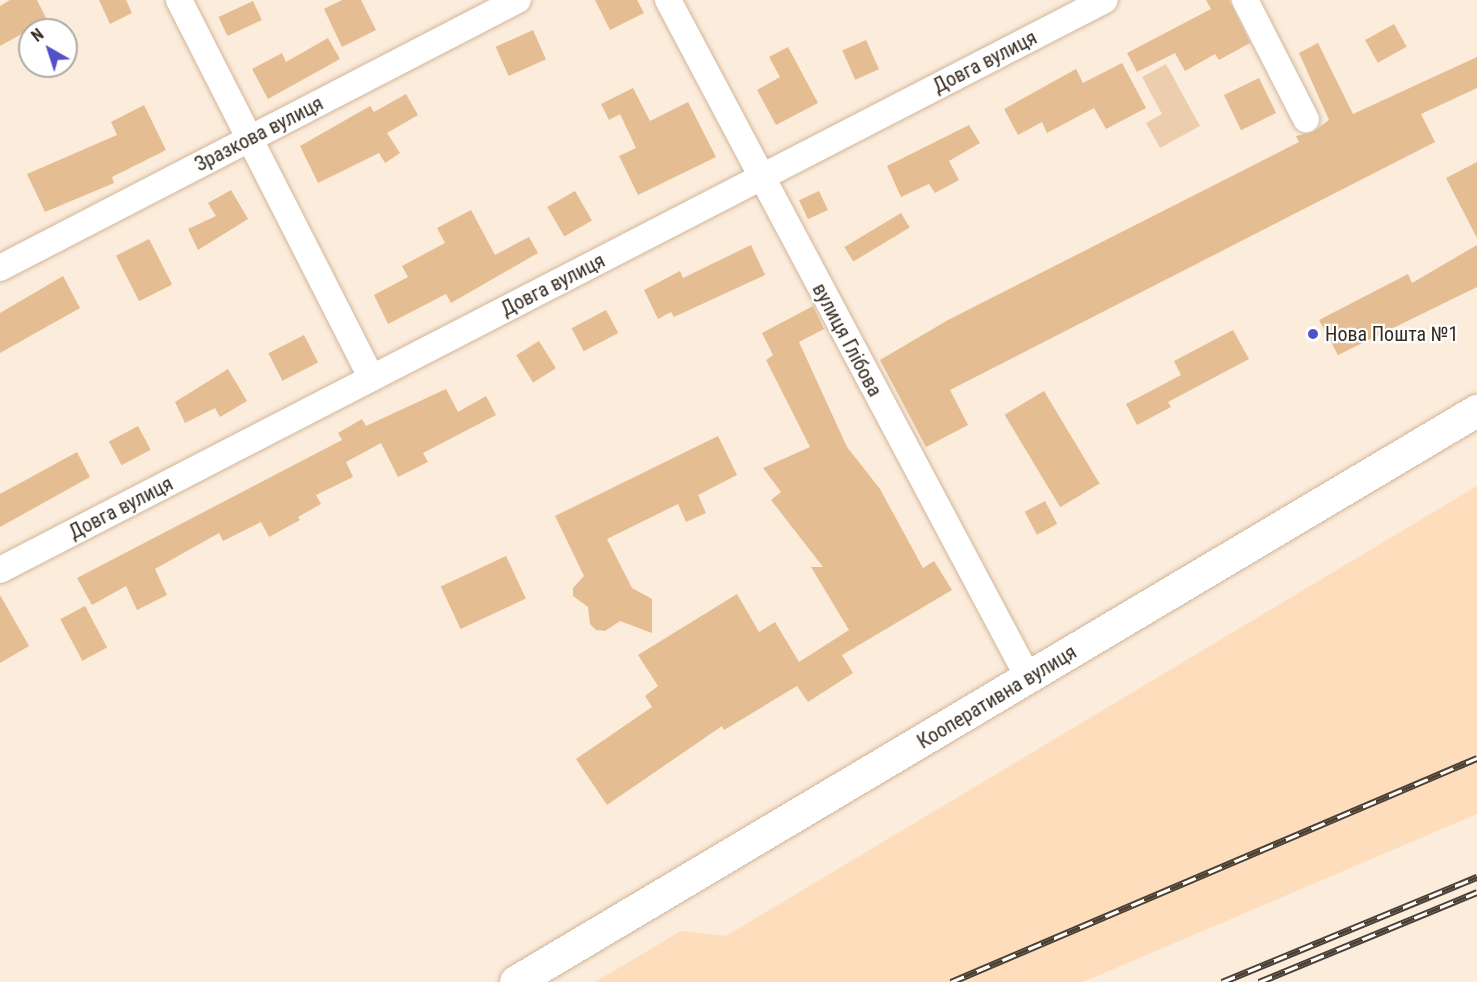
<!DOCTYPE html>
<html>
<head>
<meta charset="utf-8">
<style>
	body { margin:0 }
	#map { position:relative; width:1477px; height:982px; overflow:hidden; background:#fcecdb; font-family:"Roboto Condensed",sans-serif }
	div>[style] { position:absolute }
	.built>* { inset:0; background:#feddbc }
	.green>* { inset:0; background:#ecceaf }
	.building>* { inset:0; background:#e5bd92; transform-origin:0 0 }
	.roads { filter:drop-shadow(0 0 2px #d0b69b) drop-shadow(0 0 2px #d0b69b) }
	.minor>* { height:26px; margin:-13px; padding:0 13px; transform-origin:13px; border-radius:13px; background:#fff }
	.tertiary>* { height:32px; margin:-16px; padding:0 16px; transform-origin:16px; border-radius:16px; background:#fff }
	.rail>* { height:7px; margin-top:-3.5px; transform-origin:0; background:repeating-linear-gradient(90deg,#fff 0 14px,#4b4035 0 28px); box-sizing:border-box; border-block:2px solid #4b4035 }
	.dots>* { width:16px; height:16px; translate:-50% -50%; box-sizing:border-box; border:3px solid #fff; border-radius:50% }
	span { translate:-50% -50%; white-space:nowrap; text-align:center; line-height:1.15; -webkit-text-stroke:4.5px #fff; paint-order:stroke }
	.street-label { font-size:20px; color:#362c22 }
	.poi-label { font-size:20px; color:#362c22 }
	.left { translate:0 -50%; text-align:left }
	.north { position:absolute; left:18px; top:18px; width:60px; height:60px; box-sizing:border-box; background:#fff; border:2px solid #afaba7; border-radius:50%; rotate:321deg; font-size:16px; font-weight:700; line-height:24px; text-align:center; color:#362c22 }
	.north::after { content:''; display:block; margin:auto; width:21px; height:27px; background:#5351c8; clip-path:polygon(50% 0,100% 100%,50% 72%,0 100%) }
</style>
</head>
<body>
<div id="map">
	<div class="built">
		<i style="clip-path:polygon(1477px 486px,1477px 814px,1083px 982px,595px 982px,681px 931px,726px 936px)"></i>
	</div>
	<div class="green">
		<i style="clip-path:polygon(1166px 64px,1200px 126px,1160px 148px,1146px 123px,1162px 114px,1142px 77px)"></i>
	</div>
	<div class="building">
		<i style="clip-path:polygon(10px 0,37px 0,47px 20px,0 46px,0 6px)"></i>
		<i style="clip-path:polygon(99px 0,126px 0,132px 13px,110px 24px)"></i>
		<i style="clip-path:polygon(342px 0,361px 0,376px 30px,342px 47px,324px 9px)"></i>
		<i style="clip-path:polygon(595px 0,637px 0,644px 13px,610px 30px)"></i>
		<i style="clip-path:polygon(1206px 0,1229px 0,1250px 43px,1219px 60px,1215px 54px,1185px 71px,1175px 53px,1137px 72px,1127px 53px,1211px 9px)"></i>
		<i style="left:253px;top:1px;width:21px;height:38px;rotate:65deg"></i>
		<i style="left:1394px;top:24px;width:26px;height:33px;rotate:61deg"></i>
		<i style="left:533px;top:30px;width:32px;height:41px;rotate:66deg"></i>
		<i style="clip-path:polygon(328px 38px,340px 59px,268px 99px,252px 69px,282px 53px,286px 62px)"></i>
		<i style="left:866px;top:40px;width:32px;height:26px;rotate:66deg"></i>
		<i style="clip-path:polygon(1318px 43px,1353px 114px,1477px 57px,1477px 88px,1421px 114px,1435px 142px,950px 390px,968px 425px,926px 447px,880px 360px,948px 320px,1299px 142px,1296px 136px,1313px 132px,1329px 120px,1299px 53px)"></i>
		<i style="clip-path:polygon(788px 47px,818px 103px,776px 125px,757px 90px,780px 77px,769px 57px)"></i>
		<i style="clip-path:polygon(1122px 63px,1146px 108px,1106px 129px,1094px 108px,1047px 133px,1042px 122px,1018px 135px,1004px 109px,1076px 69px,1083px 83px)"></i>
		<i style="left:1259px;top:78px;width:39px;height:39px;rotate:64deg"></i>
		<i style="clip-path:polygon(633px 88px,650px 121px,688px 102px,716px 157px,638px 195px,619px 156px,636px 148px,620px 114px,609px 120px,601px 104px)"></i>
		<i style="clip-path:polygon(406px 94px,418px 115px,387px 133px,400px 153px,385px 163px,379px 153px,318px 183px,300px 146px,370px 106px,374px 112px)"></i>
		<i style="clip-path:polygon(144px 105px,166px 150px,112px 177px,114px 183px,45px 212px,27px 174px,117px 135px,111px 122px)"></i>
		<i style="clip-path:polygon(969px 125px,980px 143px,949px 161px,959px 180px,935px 193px,929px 184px,901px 197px,887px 166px)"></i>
		<i style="clip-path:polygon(1477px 162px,1477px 238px,1446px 178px)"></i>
		<i style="clip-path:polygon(231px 190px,248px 219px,198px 250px,188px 229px,216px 216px,208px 203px)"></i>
		<i style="left:575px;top:191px;width:34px;height:32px;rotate:60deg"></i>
		<i style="left:819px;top:191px;width:21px;height:22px;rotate:65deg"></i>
		<i style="clip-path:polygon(471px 210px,495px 255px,529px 237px,538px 253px,451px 303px,446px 294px,388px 324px,374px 295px,408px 277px,402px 266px,445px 243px,437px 228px)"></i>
		<i style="left:901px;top:213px;width:17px;height:66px;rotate:59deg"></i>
		<i style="left:149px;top:239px;width:51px;height:37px;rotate:63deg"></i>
		<i style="clip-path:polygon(751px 245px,765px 275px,674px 317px,671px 312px,658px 319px,644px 290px,680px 271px,683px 278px)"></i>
		<i style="clip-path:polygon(1477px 245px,1477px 287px,1338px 355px,1319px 320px,1408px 274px,1412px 283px)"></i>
		<i style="clip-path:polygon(63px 276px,80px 308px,0 353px,0 313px)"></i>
		<i style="clip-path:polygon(813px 306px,824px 329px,799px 342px,847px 447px,880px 489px,923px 568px,934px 561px,952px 590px,842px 655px,853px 673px,808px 702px,797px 686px,724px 730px,722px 726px,607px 805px,576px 759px,652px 707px,645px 696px,658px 686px,638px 655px,737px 594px,759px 632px,775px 622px,799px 662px,849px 630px,811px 567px,823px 567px,771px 500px,781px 492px,763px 468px,810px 447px,766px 360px,773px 355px,762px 333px)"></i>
		<i style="left:606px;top:310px;width:26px;height:39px;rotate:62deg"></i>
		<i style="clip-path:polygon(1233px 330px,1249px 359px,1168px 402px,1171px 407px,1137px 425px,1126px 404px,1181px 375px,1174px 361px)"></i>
		<i style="left:304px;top:335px;width:31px;height:40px;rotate:63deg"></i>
		<i style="left:539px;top:341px;width:32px;height:27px;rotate:58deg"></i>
		<i style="clip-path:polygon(228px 369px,247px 401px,220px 417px,215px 408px,185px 423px,175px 402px)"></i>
		<i style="clip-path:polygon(446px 389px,458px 412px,486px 396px,496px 415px,423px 453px,428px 462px,398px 477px,381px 443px,346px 462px,353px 477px,316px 495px,321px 504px,298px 517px,300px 520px,269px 537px,261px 522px,223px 541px,219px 533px,155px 569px,167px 595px,137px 610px,126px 586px,92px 605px,77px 578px,342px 440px,338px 433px,362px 419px,366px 426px)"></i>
		<i style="left:1044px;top:391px;width:108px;height:46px;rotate:59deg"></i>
		<i style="left:138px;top:426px;width:27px;height:33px;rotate:62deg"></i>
		<i style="clip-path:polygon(718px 436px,737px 475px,698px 495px,706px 513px,686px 522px,678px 504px,607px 539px,632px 588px,652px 599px,652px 633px,620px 621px,605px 631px,596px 630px,590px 624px,588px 607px,573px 596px,573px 588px,584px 576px,555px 516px)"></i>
		<i style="clip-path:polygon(77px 452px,90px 477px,0 527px,0 494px)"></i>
		<i style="left:1045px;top:501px;width:26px;height:23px;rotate:62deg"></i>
		<i style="left:506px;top:556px;width:47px;height:72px;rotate:65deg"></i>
		<i style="clip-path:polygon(0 595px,29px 646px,0 663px)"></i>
		<i style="left:85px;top:606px;width:47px;height:28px;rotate:62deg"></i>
	</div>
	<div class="roads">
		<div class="minor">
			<i style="left:179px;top:0;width:424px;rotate:63deg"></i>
			<i style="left:668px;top:0;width:769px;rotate:62deg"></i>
			<i style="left:1245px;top:0;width:134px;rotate:62.9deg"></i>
			<i style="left:0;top:268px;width:583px;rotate:-27.36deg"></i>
			<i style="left:0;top:570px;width:1243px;rotate:-27.29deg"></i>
		</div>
		<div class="tertiary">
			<i style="left:516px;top:982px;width:1118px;rotate:-30.72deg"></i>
		</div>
	</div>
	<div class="rail">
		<i style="left:951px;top:982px;width:572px;rotate:-23.07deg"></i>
		<i style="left:1222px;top:982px;width:276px;rotate:-22.4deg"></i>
		<i style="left:1259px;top:982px;width:236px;rotate:-22.4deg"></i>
	</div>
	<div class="dots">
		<i style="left:1313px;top:334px;background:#5351c8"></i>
	</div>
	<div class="street-label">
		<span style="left:985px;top:62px;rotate:-27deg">Довга вулиця</span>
		<span style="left:259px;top:134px;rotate:-27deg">Зразкова вулиця</span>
		<span style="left:553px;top:285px;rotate:-27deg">Довга вулиця</span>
		<span style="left:847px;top:340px;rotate:62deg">вулиця Глібова</span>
		<span style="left:121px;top:508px;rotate:-27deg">Довга вулиця</span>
		<span style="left:997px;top:697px;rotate:-31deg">Кооперативна вулиця</span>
	</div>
	<div class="poi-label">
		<span class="left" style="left:1325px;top:334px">Нова Пошта №1</span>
	</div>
	<div class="north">N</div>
</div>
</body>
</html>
